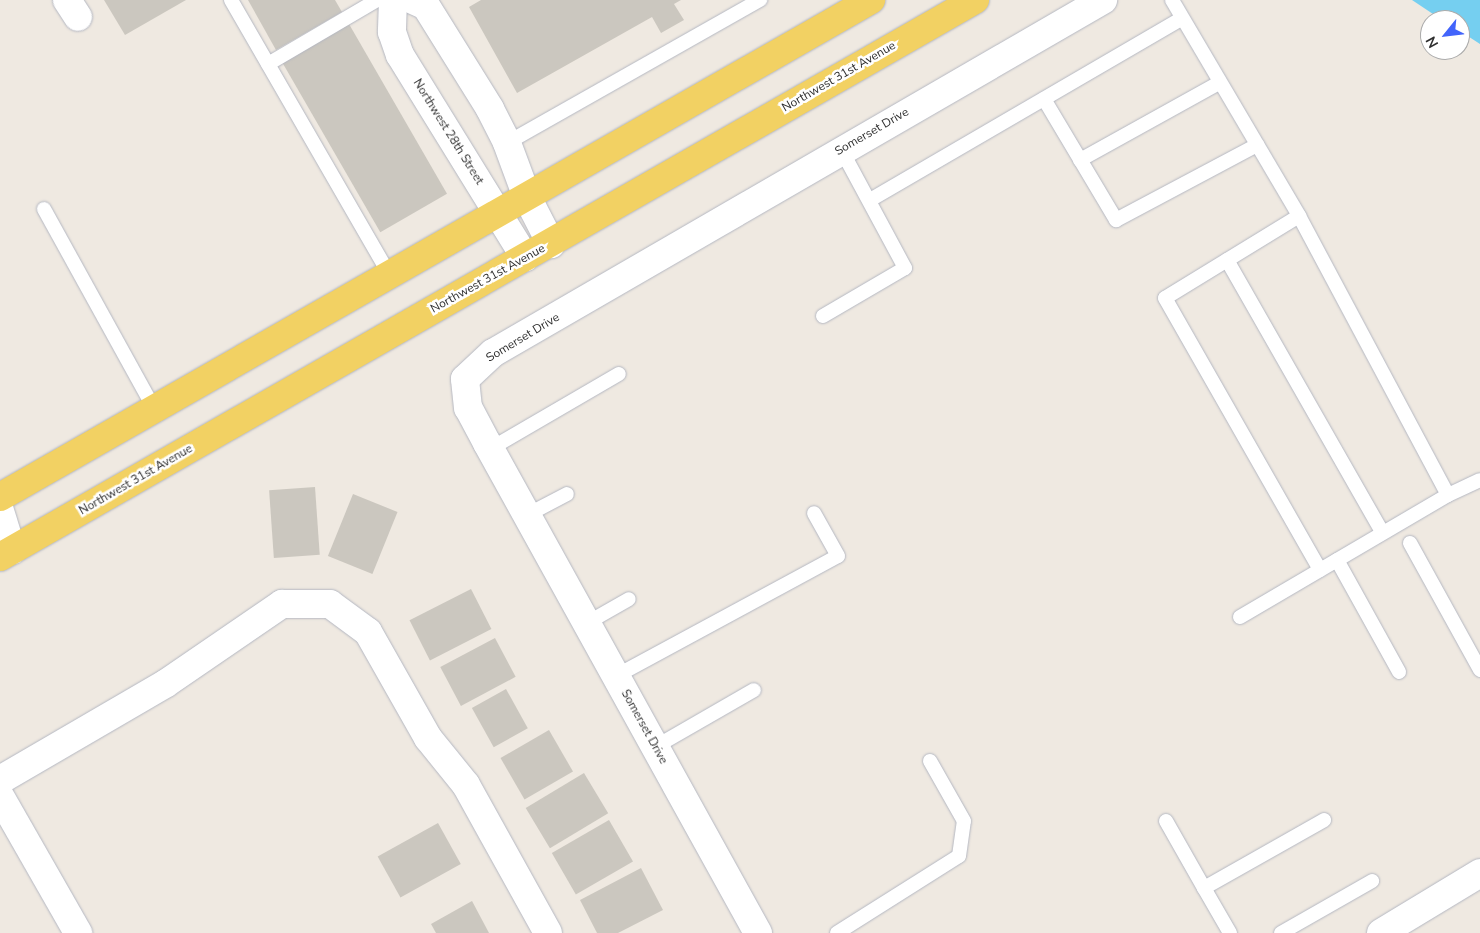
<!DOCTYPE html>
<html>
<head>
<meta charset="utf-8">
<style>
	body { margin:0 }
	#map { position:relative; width:1480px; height:933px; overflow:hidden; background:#efe9e1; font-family:"Nunito Sans",sans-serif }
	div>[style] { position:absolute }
	.water>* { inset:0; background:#75cff0 }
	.building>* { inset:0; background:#cbc7bf; transform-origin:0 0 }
	.roads { filter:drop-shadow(0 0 1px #b4b7c1) drop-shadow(0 0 1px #b4b7c1) }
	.lane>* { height:14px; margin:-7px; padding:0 7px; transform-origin:7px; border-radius:7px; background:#fff }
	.street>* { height:28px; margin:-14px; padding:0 14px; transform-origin:14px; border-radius:14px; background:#fff }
	.primary>* { height:28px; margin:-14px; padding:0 14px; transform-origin:14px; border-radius:14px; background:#f2d163 }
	span { translate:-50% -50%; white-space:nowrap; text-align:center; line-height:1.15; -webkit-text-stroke:5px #fff; paint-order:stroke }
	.street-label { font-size:12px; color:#2e2e2e }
	.north { position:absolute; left:1420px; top:10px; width:50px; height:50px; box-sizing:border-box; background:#fff; border:1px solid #ababab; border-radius:50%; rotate:241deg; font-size:14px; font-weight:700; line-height:20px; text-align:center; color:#2e2e2e }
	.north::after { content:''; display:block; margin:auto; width:18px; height:22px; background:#4264fb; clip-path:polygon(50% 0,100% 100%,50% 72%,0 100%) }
</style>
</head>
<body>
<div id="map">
	<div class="water">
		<i style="clip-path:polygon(1412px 0,1480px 0,1480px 44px,1460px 31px,1460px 20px,1442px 20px)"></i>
	</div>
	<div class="building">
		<i style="clip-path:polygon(104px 0,186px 0,125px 35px)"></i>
		<i style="clip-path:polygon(248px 0,335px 0,342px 12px,276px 50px)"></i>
		<i style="clip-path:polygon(481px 0,681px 0,674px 4px,684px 20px,661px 33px,652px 17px,517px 93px,469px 7px)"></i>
		<i style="left:349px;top:24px;width:196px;height:77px;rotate:60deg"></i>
		<i style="left:315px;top:487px;width:68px;height:46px;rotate:86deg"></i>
		<i style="left:353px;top:494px;width:48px;height:67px;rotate:22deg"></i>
		<i style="left:471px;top:589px;width:45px;height:69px;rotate:63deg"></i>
		<i style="left:495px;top:638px;width:44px;height:62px;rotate:62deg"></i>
		<i style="left:506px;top:689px;width:45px;height:39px;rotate:61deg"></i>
		<i style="left:549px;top:730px;width:48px;height:56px;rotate:60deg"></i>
		<i style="left:584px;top:773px;width:47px;height:68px;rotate:59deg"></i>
		<i style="left:609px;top:820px;width:48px;height:66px;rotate:60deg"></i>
		<i style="left:438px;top:823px;width:47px;height:69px;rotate:61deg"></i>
		<i style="clip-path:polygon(641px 868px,663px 910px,618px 933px,597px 933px,580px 900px)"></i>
		<i style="clip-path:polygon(472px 901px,489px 933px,436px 933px,431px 924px)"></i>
	</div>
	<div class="roads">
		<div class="lane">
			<i style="left:231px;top:0;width:316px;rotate:60deg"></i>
			<i style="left:1172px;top:0;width:251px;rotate:59.5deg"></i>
			<i style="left:1299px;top:216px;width:316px;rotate:61.9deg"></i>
			<i style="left:268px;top:64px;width:126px;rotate:-30.4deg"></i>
			<i style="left:1044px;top:99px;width:141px;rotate:59.2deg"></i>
			<i style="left:1116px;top:220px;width:160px;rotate:-28deg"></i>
			<i style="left:507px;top:143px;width:291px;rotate:-29.5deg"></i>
			<i style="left:1080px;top:160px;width:159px;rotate:-29deg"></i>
			<i style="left:870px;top:200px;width:360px;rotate:-30.2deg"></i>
			<i style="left:44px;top:209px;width:227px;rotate:61.1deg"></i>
			<i style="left:1299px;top:216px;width:157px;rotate:148.5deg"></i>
			<i style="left:1165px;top:298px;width:313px;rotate:60.3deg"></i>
			<i style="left:1227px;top:260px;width:314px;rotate:60.3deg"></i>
			<i style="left:823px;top:316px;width:95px;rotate:-30.3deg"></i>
			<i style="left:905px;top:268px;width:135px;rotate:-118.3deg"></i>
			<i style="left:490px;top:449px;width:149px;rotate:-30.2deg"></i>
			<i style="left:527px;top:515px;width:45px;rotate:-27.7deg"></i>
			<i style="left:1410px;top:543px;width:145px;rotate:61.1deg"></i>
			<i style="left:1337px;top:560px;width:128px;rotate:61deg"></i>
			<i style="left:1240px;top:617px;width:241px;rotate:-30.4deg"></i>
			<i style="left:1448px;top:495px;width:35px;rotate:-25deg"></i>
			<i style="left:587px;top:623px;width:48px;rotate:-29.7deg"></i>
			<i style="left:616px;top:676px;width:252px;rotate:-28.4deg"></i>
			<i style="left:838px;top:556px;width:49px;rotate:-119.2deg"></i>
			<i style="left:655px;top:747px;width:114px;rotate:-29.9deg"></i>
			<i style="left:1166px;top:821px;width:77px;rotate:60.4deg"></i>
			<i style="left:837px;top:933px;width:144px;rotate:-32.3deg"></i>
			<i style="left:959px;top:856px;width:35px;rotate:-82deg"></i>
			<i style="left:964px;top:821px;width:69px;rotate:-119.5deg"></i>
			<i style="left:1230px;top:933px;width:52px;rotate:-120deg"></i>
			<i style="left:1204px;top:888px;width:138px;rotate:-29.5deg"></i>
			<i style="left:1281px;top:933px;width:105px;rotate:-29.7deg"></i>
		</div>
		<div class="street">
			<i style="left:67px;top:0;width:20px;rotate:57deg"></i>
			<i style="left:393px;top:0;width:32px;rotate:92deg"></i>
			<i style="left:392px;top:32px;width:24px;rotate:71deg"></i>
			<i style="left:400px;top:55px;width:238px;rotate:58.3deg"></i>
			<i style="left:413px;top:0;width:14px;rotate:25deg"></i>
			<i style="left:426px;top:6px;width:121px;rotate:58.1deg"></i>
			<i style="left:490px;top:109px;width:38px;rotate:63deg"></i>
			<i style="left:507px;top:143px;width:58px;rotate:69.7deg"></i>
			<i style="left:527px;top:197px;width:53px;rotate:62.9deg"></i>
			<i style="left:0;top:511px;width:41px;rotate:72.9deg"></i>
			<i style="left:0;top:780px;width:191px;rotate:-30.2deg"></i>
			<i style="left:165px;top:684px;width:142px;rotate:-34.4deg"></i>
			<i style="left:282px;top:604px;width:48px"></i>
			<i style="left:330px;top:604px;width:47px;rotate:36.4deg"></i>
			<i style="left:368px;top:632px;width:122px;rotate:60.5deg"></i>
			<i style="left:428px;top:738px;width:60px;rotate:51deg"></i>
			<i style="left:466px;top:785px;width:169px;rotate:61deg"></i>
			<i style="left:0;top:796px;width:158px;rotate:60.3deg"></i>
			<i style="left:758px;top:933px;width:560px;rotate:-118.95deg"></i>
			<i style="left:487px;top:443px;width:40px;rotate:-118deg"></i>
			<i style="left:468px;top:408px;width:29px;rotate:-96deg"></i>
			<i style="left:465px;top:379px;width:38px;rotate:-43deg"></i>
			<i style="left:493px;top:353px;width:705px;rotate:-30.06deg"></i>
			<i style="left:1381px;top:933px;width:116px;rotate:-31.2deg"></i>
		</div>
		<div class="primary">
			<i style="left:0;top:497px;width:1003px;rotate:-29.71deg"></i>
			<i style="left:0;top:557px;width:1123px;rotate:-29.74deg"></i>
		</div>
	</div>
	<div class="street-label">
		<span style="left:839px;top:77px;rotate:-30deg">Northwest 31st Avenue</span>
		<span style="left:448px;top:132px;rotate:58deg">Northwest 28th Street</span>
		<span style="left:872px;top:132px;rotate:-30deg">Somerset Drive</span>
		<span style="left:488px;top:279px;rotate:-29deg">Northwest 31st Avenue</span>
		<span style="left:523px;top:338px;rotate:-31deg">Somerset Drive</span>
		<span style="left:136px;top:480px;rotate:-30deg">Northwest 31st Avenue</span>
		<span style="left:644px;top:727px;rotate:61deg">Somerset Drive</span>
	</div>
	<div class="north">N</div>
</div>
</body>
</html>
